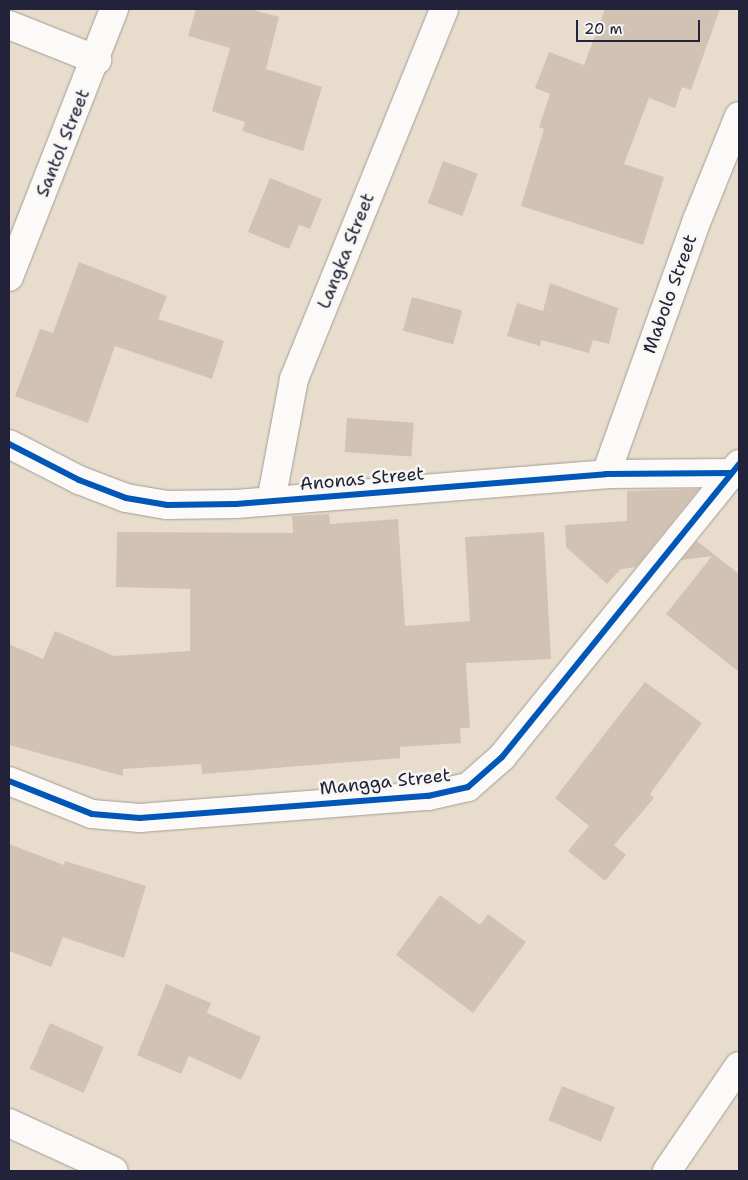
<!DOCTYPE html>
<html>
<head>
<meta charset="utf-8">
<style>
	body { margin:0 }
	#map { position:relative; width:748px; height:1180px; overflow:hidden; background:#e8ddcd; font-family:"Shantell Sans",sans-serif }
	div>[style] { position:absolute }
	.building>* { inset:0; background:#d2c2b4; transform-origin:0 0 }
	.roads { filter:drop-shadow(0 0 1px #a29c95) drop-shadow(0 0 1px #a29c95) }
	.minor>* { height:28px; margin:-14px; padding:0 14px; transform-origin:14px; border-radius:14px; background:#fcfaf8 }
	.cycleway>* { height:6px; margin:-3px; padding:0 3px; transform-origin:3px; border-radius:3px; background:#0057b8 }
	span { translate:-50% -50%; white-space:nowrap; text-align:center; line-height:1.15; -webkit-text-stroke:5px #f6f6f2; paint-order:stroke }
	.street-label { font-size:18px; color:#22223b }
	.frame { position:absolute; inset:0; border:10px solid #22223b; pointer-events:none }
	.scale { position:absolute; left:576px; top:20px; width:124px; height:22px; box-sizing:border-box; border:2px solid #22223b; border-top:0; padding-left:6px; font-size:15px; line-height:18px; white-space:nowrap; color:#22223b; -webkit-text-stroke:4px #f6f6f2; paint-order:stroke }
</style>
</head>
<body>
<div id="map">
	<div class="building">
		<i style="clip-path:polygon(196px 9px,250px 9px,279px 17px,266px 69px,322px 87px,303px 151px,242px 131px,245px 122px,212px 111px,230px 48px,188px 36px)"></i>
		<i style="clip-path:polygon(605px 9px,720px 9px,691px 90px,682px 87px,675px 108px,649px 98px,624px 164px,664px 177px,643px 245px,521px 206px,544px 129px,539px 127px,550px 94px,535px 88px,549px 52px,584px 65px)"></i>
		<i style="left:443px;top:161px;width:37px;height:45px;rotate:20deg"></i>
		<i style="clip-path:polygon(270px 178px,322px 199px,310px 229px,299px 225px,289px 249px,248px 232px)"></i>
		<i style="clip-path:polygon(79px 262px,167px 296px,158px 319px,224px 341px,212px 379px,115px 346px,88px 423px,15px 396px,40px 329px,53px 333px)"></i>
		<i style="clip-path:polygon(550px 283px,618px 308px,609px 344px,593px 340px,589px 353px,541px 340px,540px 346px,507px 336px,517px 303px,543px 311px)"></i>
		<i style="left:412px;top:297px;width:52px;height:35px;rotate:15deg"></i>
		<i style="left:347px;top:418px;width:67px;height:34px;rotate:4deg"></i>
		<i style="clip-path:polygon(699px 489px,636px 567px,621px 569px,607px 584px,566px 547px,565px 525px,627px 521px,627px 491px)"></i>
		<i style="clip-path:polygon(329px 514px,330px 524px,398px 519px,405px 626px,470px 621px,465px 537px,544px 532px,551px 659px,466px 663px,470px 728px,460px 728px,461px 743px,400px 747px,400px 758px,202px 774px,201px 764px,123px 769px,123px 776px,9px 745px,9px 644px,43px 659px,55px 631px,114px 656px,190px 651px,190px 589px,116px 587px,117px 532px,293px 533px,292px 516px)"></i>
		<i style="clip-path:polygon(697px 541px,739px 574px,739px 672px,666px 614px,712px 556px,681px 560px)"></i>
		<i style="clip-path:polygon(645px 682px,702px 723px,650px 794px,654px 798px,614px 845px,626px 855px,605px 881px,568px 851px,589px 826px,555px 798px)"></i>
		<i style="clip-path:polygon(9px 844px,64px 865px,65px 861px,146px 886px,124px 958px,63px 937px,51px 967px,9px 951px)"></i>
		<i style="clip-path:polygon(440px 895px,480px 925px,488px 914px,526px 942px,473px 1013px,396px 955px)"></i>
		<i style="clip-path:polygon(166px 984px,211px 1003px,207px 1013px,261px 1037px,241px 1080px,189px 1056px,181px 1074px,137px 1055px)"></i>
		<i style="left:50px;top:1023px;width:59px;height:50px;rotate:24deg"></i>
		<i style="left:562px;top:1086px;width:57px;height:37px;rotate:22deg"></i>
	</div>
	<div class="roads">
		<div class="minor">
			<i style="left:9px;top:25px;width:95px;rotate:21.7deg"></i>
			<i style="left:9px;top:277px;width:288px;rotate:-68.6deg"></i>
			<i style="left:9px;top:444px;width:79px;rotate:27.2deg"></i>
			<i style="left:79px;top:480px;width:50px;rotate:21deg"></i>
			<i style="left:126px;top:498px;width:42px;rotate:9.7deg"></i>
			<i style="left:167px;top:505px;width:69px;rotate:-0.8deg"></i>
			<i style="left:236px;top:504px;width:371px;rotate:-4.6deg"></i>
			<i style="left:606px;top:474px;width:125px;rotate:-0.5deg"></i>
			<i style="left:606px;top:474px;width:270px;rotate:-70.3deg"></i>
			<i style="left:697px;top:220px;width:112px;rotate:-68deg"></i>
			<i style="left:271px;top:501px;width:124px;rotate:-79.3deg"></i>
			<i style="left:294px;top:379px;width:399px;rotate:-67.9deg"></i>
			<i style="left:9px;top:781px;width:89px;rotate:21.7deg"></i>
			<i style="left:92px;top:814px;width:48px;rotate:4.8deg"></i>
			<i style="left:140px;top:818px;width:289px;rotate:-4.4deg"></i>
			<i style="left:428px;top:796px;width:41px;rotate:-12.7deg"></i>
			<i style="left:468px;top:787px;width:45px;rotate:-41.4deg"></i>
			<i style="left:502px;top:757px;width:377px;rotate:-51deg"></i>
			<i style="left:9px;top:1123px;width:115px;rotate:24.6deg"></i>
			<i style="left:667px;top:1171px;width:127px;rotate:-55.6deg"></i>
		</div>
	</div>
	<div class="cycleway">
		<i style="left:9px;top:444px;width:79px;rotate:27.2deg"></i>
		<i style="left:79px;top:480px;width:50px;rotate:21deg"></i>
		<i style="left:126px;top:498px;width:42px;rotate:9.7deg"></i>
		<i style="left:167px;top:505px;width:69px;rotate:-0.8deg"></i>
		<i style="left:236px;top:504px;width:371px;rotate:-4.6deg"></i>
		<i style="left:606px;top:474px;width:125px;rotate:-0.5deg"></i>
		<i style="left:9px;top:781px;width:89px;rotate:21.7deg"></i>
		<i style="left:92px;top:814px;width:48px;rotate:4.8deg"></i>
		<i style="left:140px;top:818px;width:289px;rotate:-4.4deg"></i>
		<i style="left:428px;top:796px;width:41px;rotate:-12.7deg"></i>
		<i style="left:468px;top:787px;width:45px;rotate:-41.4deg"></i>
		<i style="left:502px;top:757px;width:377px;rotate:-51deg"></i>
	</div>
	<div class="street-label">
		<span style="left:63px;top:143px;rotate:-68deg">Santol Street</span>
		<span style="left:346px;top:251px;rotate:-68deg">Langka Street</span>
		<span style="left:670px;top:294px;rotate:-70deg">Mabolo Street</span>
		<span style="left:362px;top:479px;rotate:-5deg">Anonas Street</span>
		<span style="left:385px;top:782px;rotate:-6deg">Mangga Street</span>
	</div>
	<div class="frame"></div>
	<div class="scale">20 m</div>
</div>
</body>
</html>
